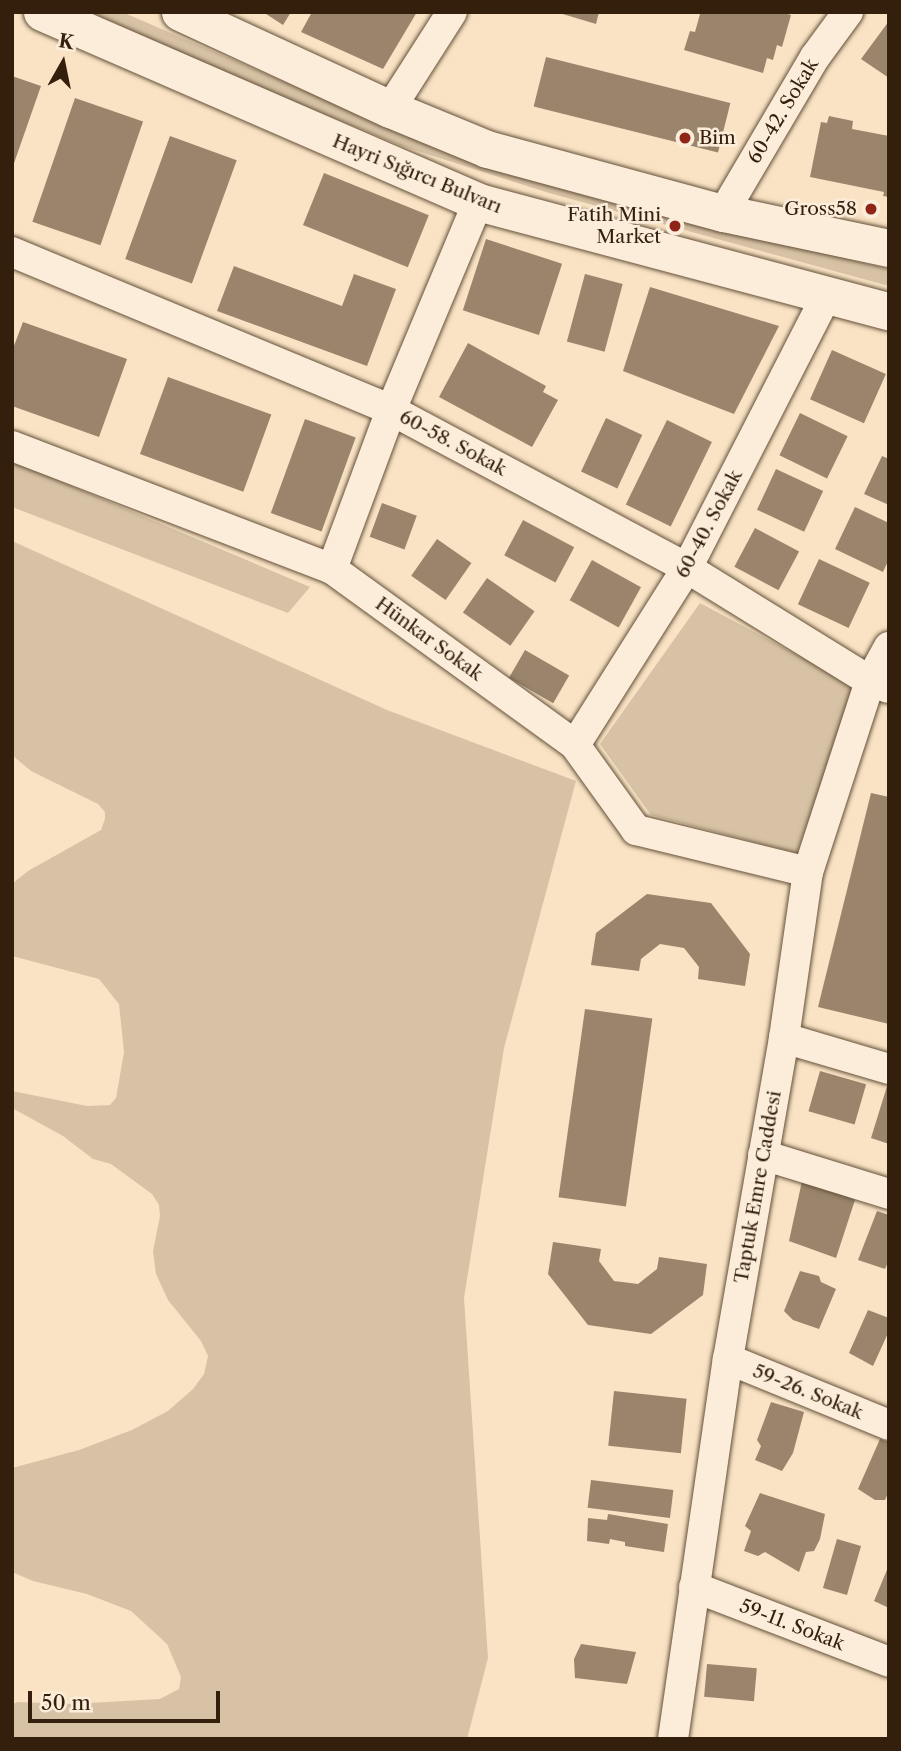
<!DOCTYPE html>
<html>
<head>
<meta charset="utf-8">
<style>
	body { margin:0 }
	#map { position:relative; width:901px; height:1751px; overflow:hidden; background:#f9e3c4; font-family:"Libre Caslon Text",serif }
	div>[style] { position:absolute }
	.green>* { inset:0; background:#d7c2a5 }
	.building>* { inset:0; background:#9a856c; transform-origin:0 0 }
	.roads { filter:drop-shadow(0 0 2px #64503a) drop-shadow(0 0 2px #64503a) }
	.minor>* { height:30px; margin:-15px; padding:0 15px; transform-origin:15px; border-radius:15px; background:#fbedd9 }
	.tertiary>* { height:37px; margin:-18.5px; padding:0 18.5px; transform-origin:18.5px; border-radius:18.5px; background:#fbedd9 }
	.dots>* { width:19px; height:19px; translate:-50% -50%; box-sizing:border-box; border:4px solid #fbedd9; border-radius:50% }
	span { translate:-50% -50%; white-space:nowrap; text-align:center; line-height:1.15; -webkit-text-stroke:5px #fbedd9; paint-order:stroke }
	.street-label { font-size:19px; color:#331f0c }
	.poi-label { font-size:19px; color:#331f0c }
	.left { translate:0 -50%; text-align:left }
	.right { translate:-100% -50%; text-align:right }
	.frame { position:absolute; inset:0; border:14px solid #331f0c; pointer-events:none }
	.north { position:absolute; left:28px; top:28px; width:70px; height:70px; -webkit-text-stroke:5px #fbedd9; paint-order:stroke; rotate:9deg; font-size:19px; font-weight:700; line-height:28px; text-align:center; color:#331f0c }
	.north::after { content:''; display:block; margin:auto; width:24px; height:32px; background:#331f0c; clip-path:polygon(50% 0,100% 100%,50% 72%,0 100%) }
	.scale { position:absolute; left:28px; top:1691px; width:192px; height:32px; box-sizing:border-box; border:4px solid #331f0c; border-top:0; padding-left:9px; font-size:21px; line-height:24px; white-space:nowrap; color:#331f0c; -webkit-text-stroke:5px #fbedd9; paint-order:stroke }
</style>
</head>
<body>
<div id="map">
	<div class="green">
		<i style="clip-path:polygon(90px 12px,122px 12px,394px 129px,755px 236px,889px 269px,889px 286px,549px 193px,402px 146px,266px 90px)"></i>
		<i style="clip-path:polygon(12px 462px,41px 473px,310px 587px,288px 613px,12px 507px)"></i>
		<i style="clip-path:polygon(12px 541px,387px 710px,576px 781px,504px 1048px,464px 1298px,488px 1658px,467px 1739px,12px 1739px,12px 1704px,18px 1702px,71px 1704px,160px 1699px,179px 1689px,181px 1677px,167px 1644px,131px 1611px,87px 1594px,33px 1581px,12px 1572px,12px 1468px,79px 1450px,132px 1430px,168px 1411px,193px 1389px,204px 1374px,208px 1356px,201px 1341px,168px 1300px,156px 1274px,153px 1251px,160px 1216px,159px 1205px,152px 1194px,111px 1164px,93px 1159px,63px 1136px,12px 1108px,12px 1091px,87px 1106px,110px 1105px,116px 1098px,124px 1052px,119px 1004px,99px 979px,12px 956px,12px 884px,28px 871px,101px 830px,105px 819px,105px 812px,98px 804px,31px 771px,12px 755px)"></i>
		<i style="clip-path:polygon(700px 603px,855px 686px,797px 853px,651px 815px,600px 744px)"></i>
	</div>
	<div class="building">
		<i style="clip-path:polygon(263px 12px,291px 12px,283px 25px)"></i>
		<i style="clip-path:polygon(312px 12px,417px 12px,383px 69px,301px 32px)"></i>
		<i style="clip-path:polygon(556px 12px,599px 12px,596px 24px)"></i>
		<i style="clip-path:polygon(704px 12px,780px 12px,791px 15px,782px 47px,777px 45px,773px 60px,767px 58px,763px 73px,684px 50px,690px 31px,695px 32px,700px 14px)"></i>
		<i style="clip-path:polygon(889px 21px,889px 78px,861px 59px)"></i>
		<i style="left:546px;top:57px;width:190px;height:51px;rotate:14deg"></i>
		<i style="clip-path:polygon(12px 76px,41px 86px,13px 166px,12px 166px)"></i>
		<i style="left:75px;top:98px;width:72px;height:131px;rotate:19deg"></i>
		<i style="clip-path:polygon(829px 116px,853px 121px,852px 129px,889px 136px,889px 197px,883px 196px,884px 192px,810px 177px,821px 122px,827px 123px)"></i>
		<i style="left:170px;top:136px;width:71px;height:131px;rotate:20deg"></i>
		<i style="left:324px;top:173px;width:113px;height:56px;rotate:22deg"></i>
		<i style="left:486px;top:239px;width:80px;height:75px;rotate:18deg"></i>
		<i style="clip-path:polygon(234px 266px,342px 306px,354px 274px,396px 289px,367px 366px,217px 311px)"></i>
		<i style="left:585px;top:274px;width:39px;height:70px;rotate:15deg"></i>
		<i style="clip-path:polygon(650px 287px,779px 326px,734px 414px,623px 371px)"></i>
		<i style="clip-path:polygon(23px 322px,127px 359px,99px 437px,12px 406px,12px 351px)"></i>
		<i style="clip-path:polygon(468px 343px,546px 386px,543px 392px,558px 400px,532px 447px,439px 397px)"></i>
		<i style="left:832px;top:350px;width:59px;height:54px;rotate:24deg"></i>
		<i style="left:168px;top:377px;width:110px;height:82px;rotate:20deg"></i>
		<i style="left:800px;top:413px;width:53px;height:47px;rotate:26deg"></i>
		<i style="left:606px;top:418px;width:40px;height:59px;rotate:25deg"></i>
		<i style="left:305px;top:419px;width:54px;height:100px;rotate:20deg"></i>
		<i style="left:667px;top:420px;width:50px;height:94px;rotate:26deg"></i>
		<i style="clip-path:polygon(882px 456px,889px 459px,889px 505px,864px 494px)"></i>
		<i style="left:776px;top:469px;width:52px;height:45px;rotate:25deg"></i>
		<i style="left:382px;top:503px;width:37px;height:36px;rotate:20deg"></i>
		<i style="clip-path:polygon(855px 507px,889px 523px,889px 559px,883px 572px,835px 549px)"></i>
		<i style="left:523px;top:520px;width:58px;height:40px;rotate:28deg"></i>
		<i style="left:755px;top:528px;width:50px;height:44px;rotate:28deg"></i>
		<i style="left:437px;top:539px;width:42px;height:45px;rotate:35deg"></i>
		<i style="left:819px;top:559px;width:56px;height:50px;rotate:25deg"></i>
		<i style="left:592px;top:560px;width:56px;height:46px;rotate:29deg"></i>
		<i style="left:487px;top:578px;width:58px;height:42px;rotate:35deg"></i>
		<i style="left:525px;top:650px;width:51px;height:32px;rotate:30deg"></i>
		<i style="clip-path:polygon(871px 793px,889px 797px,889px 1024px,818px 1007px)"></i>
		<i style="clip-path:polygon(647px 894px,711px 903px,750px 954px,745px 986px,698px 979px,699px 967px,684px 948px,660px 944px,641px 959px,639px 971px,591px 965px,596px 933px)"></i>
		<i style="left:585px;top:1009px;width:68px;height:190px;rotate:8deg"></i>
		<i style="left:820px;top:1071px;width:48px;height:42px;rotate:16deg"></i>
		<i style="clip-path:polygon(888px 1083px,889px 1083px,889px 1144px,871px 1138px)"></i>
		<i style="clip-path:polygon(805px 1179px,855px 1200px,836px 1258px,789px 1241px,802px 1181px)"></i>
		<i style="clip-path:polygon(877px 1211px,889px 1215px,889px 1260px,885px 1269px,858px 1260px)"></i>
		<i style="clip-path:polygon(553px 1242px,601px 1249px,599px 1261px,614px 1281px,638px 1284px,657px 1269px,659px 1257px,707px 1264px,703px 1295px,651px 1334px,588px 1325px,548px 1274px)"></i>
		<i style="clip-path:polygon(800px 1271px,819px 1276px,821px 1282px,836px 1289px,819px 1329px,793px 1320px,784px 1311px)"></i>
		<i style="clip-path:polygon(868px 1310px,889px 1318px,889px 1331px,873px 1366px,849px 1353px)"></i>
		<i style="left:614px;top:1391px;width:73px;height:55px;rotate:6deg"></i>
		<i style="clip-path:polygon(771px 1402px,804px 1412px,793px 1453px,782px 1471px,755px 1460px,761px 1446px,757px 1440px)"></i>
		<i style="clip-path:polygon(880px 1439px,889px 1442px,889px 1491px,885px 1500px,875px 1500px,858px 1489px)"></i>
		<i style="left:591px;top:1480px;width:83px;height:28px;rotate:7deg"></i>
		<i style="clip-path:polygon(760px 1493px,825px 1514px,820px 1539px,814px 1551px,806px 1552px,799px 1572px,765px 1552px,758px 1556px,744px 1551px,751px 1531px,745px 1526px)"></i>
		<i style="clip-path:polygon(608px 1514px,668px 1524px,664px 1552px,625px 1546px,625px 1542px,610px 1539px,609px 1544px,587px 1541px,588px 1518px,607px 1520px)"></i>
		<i style="left:837px;top:1539px;width:25px;height:51px;rotate:16deg"></i>
		<i style="clip-path:polygon(889px 1565px,889px 1608px,874px 1601px)"></i>
		<i style="clip-path:polygon(581px 1644px,636px 1652px,627px 1684px,575px 1678px,574px 1659px)"></i>
		<i style="left:707px;top:1664px;width:50px;height:33px;rotate:5deg"></i>
	</div>
	<div class="roads">
		<div class="minor">
			<i style="left:390px;top:109px;width:115px;rotate:-57.4deg"></i>
			<i style="left:723px;top:213px;width:181px;rotate:-59.5deg"></i>
			<i style="left:815px;top:57px;width:56px;rotate:-53.7deg"></i>
			<i style="left:12px;top:252px;width:411px;rotate:22.6deg"></i>
			<i style="left:391px;top:410px;width:336px;rotate:28.1deg"></i>
			<i style="left:687px;top:568px;width:215px;rotate:31.7deg"></i>
			<i style="left:870px;top:681px;width:19px;rotate:21deg"></i>
			<i style="left:12px;top:446px;width:343px;rotate:21deg"></i>
			<i style="left:332px;top:569px;width:300px;rotate:35.9deg"></i>
			<i style="left:575px;top:745px;width:105px;rotate:54.3deg"></i>
			<i style="left:636px;top:830px;width:177px;rotate:13.7deg"></i>
			<i style="left:332px;top:569px;width:170px;rotate:-69.6deg"></i>
			<i style="left:391px;top:410px;width:225px;rotate:-67.3deg"></i>
			<i style="left:575px;top:745px;width:209px;rotate:-57.7deg"></i>
			<i style="left:687px;top:568px;width:308px;rotate:-62.9deg"></i>
			<i style="left:784px;top:1038px;width:109px;rotate:16.4deg"></i>
			<i style="left:763px;top:1155px;width:132px;rotate:17.2deg"></i>
			<i style="left:728px;top:1359px;width:174px;rotate:22.3deg"></i>
			<i style="left:694px;top:1587px;width:209px;rotate:21deg"></i>
			<i style="left:673px;top:1739px;width:384px;rotate:-81.8deg"></i>
			<i style="left:728px;top:1359px;width:326px;rotate:-80.1deg"></i>
			<i style="left:784px;top:1038px;width:168px;rotate:-81.8deg"></i>
			<i style="left:808px;top:872px;width:201px;rotate:-72deg"></i>
			<i style="left:870px;top:681px;width:39px;rotate:-61deg"></i>
		</div>
		<div class="tertiary">
			<i style="left:42px;top:12px;width:476px;rotate:23.5deg"></i>
			<i style="left:478px;top:202px;width:425px;rotate:14.9deg"></i>
			<i style="left:180px;top:12px;width:231px;rotate:24.8deg"></i>
			<i style="left:390px;top:109px;width:105px;rotate:22.4deg"></i>
			<i style="left:487px;top:149px;width:245px;rotate:15.2deg"></i>
			<i style="left:723px;top:213px;width:170px;rotate:11.9deg"></i>
		</div>
	</div>
	<div class="dots">
		<i style="left:685px;top:138px;background:#8f2418"></i>
		<i style="left:871px;top:209px;background:#8f2418"></i>
		<i style="left:675px;top:226px;background:#8f2418"></i>
	</div>
	<div class="street-label">
		<span style="left:783px;top:111px;rotate:-59deg">60-42. Sokak</span>
		<span style="left:417px;top:174px;rotate:22deg">Hayri Sığırcı Bulvarı</span>
		<span style="left:453px;top:443px;rotate:28deg">60-58. Sokak</span>
		<span style="left:709px;top:524px;rotate:-62deg">60-40. Sokak</span>
		<span style="left:429px;top:639px;rotate:36deg">Hünkar Sokak</span>
		<span style="left:758px;top:1187px;rotate:-80deg">Taptuk Emre Caddesi</span>
		<span style="left:808px;top:1392px;rotate:22deg">59-26. Sokak</span>
		<span style="left:792px;top:1625px;rotate:21deg">59-11. Sokak</span>
	</div>
	<div class="poi-label">
		<span class="left" style="left:699px;top:138px">Bim</span>
		<span class="right" style="left:857px;top:209px">Gross58</span>
		<span class="right" style="left:661px;top:226px">Fatih Mini<br>Market</span>
	</div>
	<div class="frame"></div>
	<div class="north">K</div>
	<div class="scale">50 m</div>
</div>
</body>
</html>
